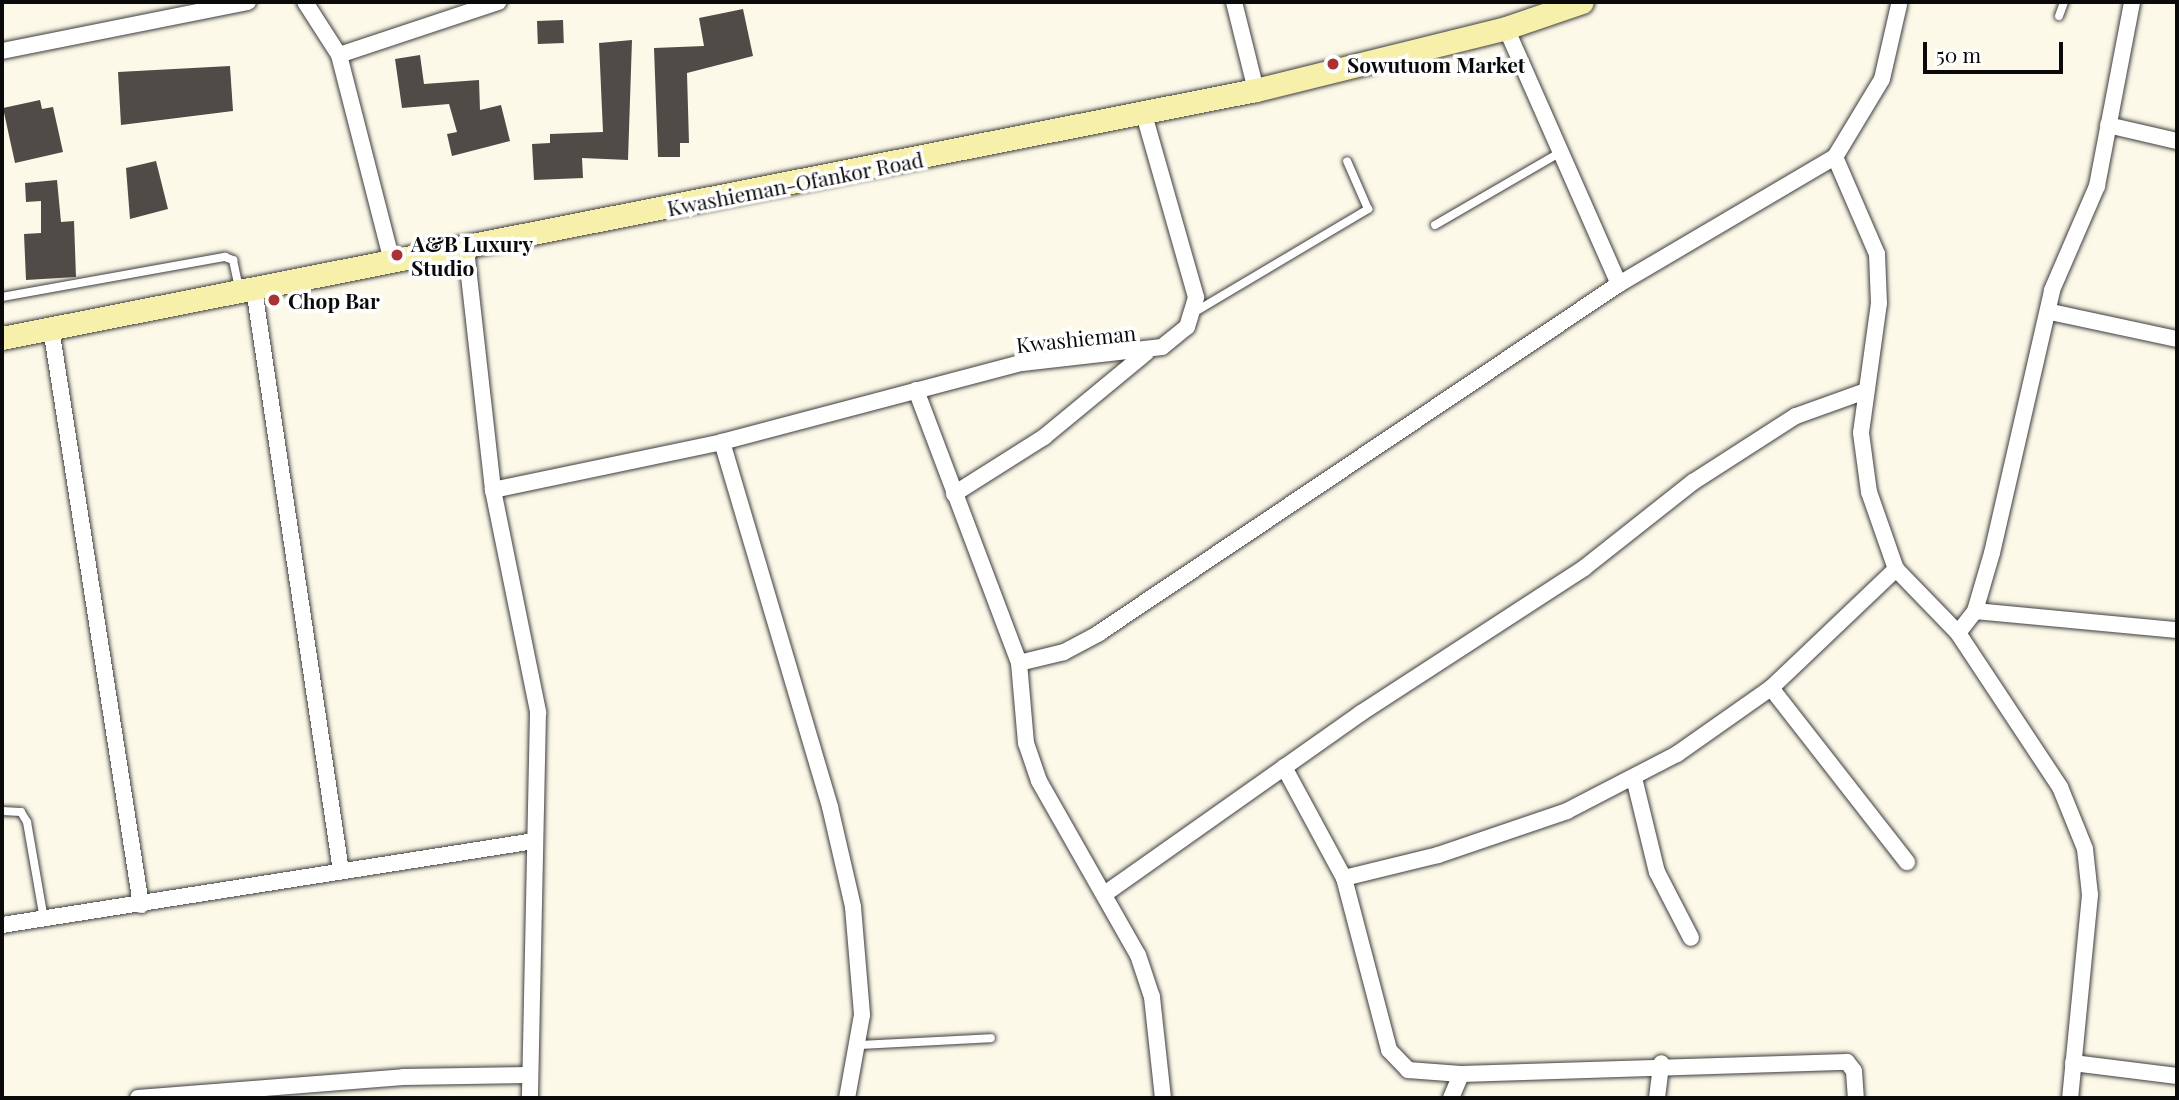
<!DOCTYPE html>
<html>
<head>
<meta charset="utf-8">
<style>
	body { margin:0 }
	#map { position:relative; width:2179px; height:1100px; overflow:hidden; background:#fdf9e9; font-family:"Playfair Display",serif }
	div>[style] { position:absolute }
	.building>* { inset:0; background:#514b47; transform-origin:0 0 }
	.roads { filter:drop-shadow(0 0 2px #3d3d3d) drop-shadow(0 0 2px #3d3d3d) }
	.service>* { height:8px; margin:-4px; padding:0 4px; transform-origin:4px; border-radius:4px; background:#fff }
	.minor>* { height:16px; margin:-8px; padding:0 8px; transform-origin:8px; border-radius:8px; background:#fff }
	.secondary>* { height:23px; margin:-11.5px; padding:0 11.5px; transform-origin:11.5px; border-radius:11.5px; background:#f6f0aa }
	.dots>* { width:19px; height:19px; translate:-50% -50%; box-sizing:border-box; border:4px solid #fff; border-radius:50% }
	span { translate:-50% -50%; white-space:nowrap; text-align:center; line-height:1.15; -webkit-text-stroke:7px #fff; paint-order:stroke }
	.poi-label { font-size:21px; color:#0a0a0a; font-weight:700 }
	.left { translate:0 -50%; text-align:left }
	.street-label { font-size:21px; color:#0a0a0a }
	.frame { position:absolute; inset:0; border:4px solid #0a0a0a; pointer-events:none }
	.scale { position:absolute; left:1923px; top:42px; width:140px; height:32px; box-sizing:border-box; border:4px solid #0a0a0a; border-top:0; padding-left:9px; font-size:21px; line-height:24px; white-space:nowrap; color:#0a0a0a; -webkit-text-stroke:5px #fff; paint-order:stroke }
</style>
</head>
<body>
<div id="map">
	<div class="building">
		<i style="clip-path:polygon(743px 9px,753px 56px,687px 73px,689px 143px,680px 143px,680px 157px,658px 157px,654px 48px,704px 46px,699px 18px)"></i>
		<i style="left:563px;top:20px;width:23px;height:26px;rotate:88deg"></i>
		<i style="clip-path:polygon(632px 40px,628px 160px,582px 158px,583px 178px,534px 180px,532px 144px,550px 143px,550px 134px,603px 132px,599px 43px)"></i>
		<i style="clip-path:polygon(420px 55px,424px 84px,479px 80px,480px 110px,501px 105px,510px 141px,452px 156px,447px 134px,457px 132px,449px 104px,402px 108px,395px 59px)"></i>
		<i style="clip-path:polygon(230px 66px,233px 111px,121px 125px,118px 72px)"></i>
		<i style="clip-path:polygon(40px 100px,42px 109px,53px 107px,63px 152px,15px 163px,3px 108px)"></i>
		<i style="clip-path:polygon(156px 161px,168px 209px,130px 219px,126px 168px)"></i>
		<i style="clip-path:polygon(57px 180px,61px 222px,74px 221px,76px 277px,26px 280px,24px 234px,41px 233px,41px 201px,26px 202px,25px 183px)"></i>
	</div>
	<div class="roads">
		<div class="service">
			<i style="left:2059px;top:16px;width:15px;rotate:-70deg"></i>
			<i style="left:1435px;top:225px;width:146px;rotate:-30.1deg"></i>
			<i style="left:2px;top:297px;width:227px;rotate:-10.2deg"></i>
			<i style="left:225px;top:257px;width:9px;rotate:21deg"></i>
			<i style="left:233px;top:260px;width:30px;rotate:78deg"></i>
			<i style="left:1193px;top:313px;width:204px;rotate:-30.7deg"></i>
			<i style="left:1368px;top:209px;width:52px;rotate:-113.6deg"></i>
			<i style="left:2px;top:811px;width:19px;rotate:3deg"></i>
			<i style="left:21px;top:812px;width:12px;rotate:59deg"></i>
			<i style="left:27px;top:822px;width:98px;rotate:80.1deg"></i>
			<i style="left:859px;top:1045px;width:132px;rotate:-3deg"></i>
		</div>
		<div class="minor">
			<i style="left:305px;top:2px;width:63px;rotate:57.3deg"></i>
			<i style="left:339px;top:55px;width:214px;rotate:75.6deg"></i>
			<i style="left:1234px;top:2px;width:91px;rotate:76deg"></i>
			<i style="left:1506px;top:28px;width:280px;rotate:66.2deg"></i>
			<i style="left:2px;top:51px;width:251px;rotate:-11.3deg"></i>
			<i style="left:339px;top:55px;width:168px;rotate:-18.4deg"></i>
			<i style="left:2108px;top:125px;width:71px;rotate:13.1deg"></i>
			<i style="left:1835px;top:157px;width:106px;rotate:66.6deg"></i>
			<i style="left:1877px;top:254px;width:49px;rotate:87.7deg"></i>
			<i style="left:1879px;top:303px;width:131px;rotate:97.9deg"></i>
			<i style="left:1861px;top:433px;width:60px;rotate:82.3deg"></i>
			<i style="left:1869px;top:492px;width:82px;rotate:70.7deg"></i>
			<i style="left:1896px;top:569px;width:89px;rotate:45.9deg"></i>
			<i style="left:1958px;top:633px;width:185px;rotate:56.5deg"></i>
			<i style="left:2060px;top:787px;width:67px;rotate:68deg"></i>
			<i style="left:2085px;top:849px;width:46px;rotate:83.8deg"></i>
			<i style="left:2090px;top:895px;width:204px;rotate:95.6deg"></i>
			<i style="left:466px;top:249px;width:243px;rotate:83.6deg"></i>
			<i style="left:493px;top:490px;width:227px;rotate:78.5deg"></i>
			<i style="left:538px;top:712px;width:386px;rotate:91.2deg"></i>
			<i style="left:254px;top:289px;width:588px;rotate:81.5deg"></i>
			<i style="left:2051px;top:312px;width:129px;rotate:12.1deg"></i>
			<i style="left:51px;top:328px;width:584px;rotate:81.13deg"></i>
			<i style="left:916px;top:390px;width:292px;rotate:69.3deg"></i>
			<i style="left:1019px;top:663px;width:80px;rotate:85deg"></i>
			<i style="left:1026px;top:743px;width:40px;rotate:71.1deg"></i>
			<i style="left:1039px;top:781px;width:200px;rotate:60.4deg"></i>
			<i style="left:1138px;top:955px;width:44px;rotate:71.6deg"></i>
			<i style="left:1152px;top:997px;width:102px;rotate:83.8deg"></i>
			<i style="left:722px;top:442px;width:381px;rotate:73.5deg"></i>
			<i style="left:830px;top:807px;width:103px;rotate:77deg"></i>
			<i style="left:853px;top:907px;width:108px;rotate:85.2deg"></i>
			<i style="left:862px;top:1015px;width:84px;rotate:100.2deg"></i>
			<i style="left:493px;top:490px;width:234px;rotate:-11.8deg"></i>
			<i style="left:722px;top:442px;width:310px;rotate:-14.8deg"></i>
			<i style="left:1022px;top:363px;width:141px;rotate:-6.5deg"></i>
			<i style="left:1162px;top:347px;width:32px;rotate:-39deg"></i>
			<i style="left:1187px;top:327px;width:31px;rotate:-73deg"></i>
			<i style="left:1196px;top:297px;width:190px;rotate:-105.9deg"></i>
			<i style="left:954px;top:494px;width:107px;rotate:-32.3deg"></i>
			<i style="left:1044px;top:437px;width:132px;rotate:-39.5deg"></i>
			<i style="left:1975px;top:611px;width:203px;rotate:5.4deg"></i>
			<i style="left:1958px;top:633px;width:28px;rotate:-52deg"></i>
			<i style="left:1975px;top:611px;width:60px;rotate:-73.7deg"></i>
			<i style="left:1992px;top:553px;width:270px;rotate:-77.1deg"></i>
			<i style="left:2052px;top:290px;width:113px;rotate:-66.6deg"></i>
			<i style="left:2097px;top:186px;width:187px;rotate:-79.2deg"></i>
			<i style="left:1019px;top:663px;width:46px;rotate:-13.7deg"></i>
			<i style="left:1064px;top:652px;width:40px;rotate:-28deg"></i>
			<i style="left:1099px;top:633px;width:626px;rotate:-33.87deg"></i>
			<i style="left:1619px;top:284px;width:251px;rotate:-30.5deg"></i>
			<i style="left:1835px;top:157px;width:91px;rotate:-58.9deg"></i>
			<i style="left:1882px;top:79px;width:76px;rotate:-77.1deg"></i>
			<i style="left:1771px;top:688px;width:221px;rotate:52deg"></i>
			<i style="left:1284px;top:767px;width:126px;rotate:61.6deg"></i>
			<i style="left:1344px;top:878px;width:178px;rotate:75.3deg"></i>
			<i style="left:1389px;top:1050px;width:28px;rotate:46deg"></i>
			<i style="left:1408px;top:1070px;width:53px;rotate:4.3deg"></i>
			<i style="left:1461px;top:1074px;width:386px;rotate:-1.8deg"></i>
			<i style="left:1847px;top:1062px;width:11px;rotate:52deg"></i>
			<i style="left:1854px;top:1071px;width:27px;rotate:86deg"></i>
			<i style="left:1634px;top:778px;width:97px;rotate:76.3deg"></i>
			<i style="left:1657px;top:872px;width:74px;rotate:62.7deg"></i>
			<i style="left:1344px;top:878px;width:97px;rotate:-13.7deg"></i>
			<i style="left:1438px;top:855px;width:136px;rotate:-18.8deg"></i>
			<i style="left:1567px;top:811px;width:124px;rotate:-27.4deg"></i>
			<i style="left:1677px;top:754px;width:115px;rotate:-35.1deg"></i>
			<i style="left:1771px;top:688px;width:173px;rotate:-43.6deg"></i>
			<i style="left:1106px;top:893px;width:312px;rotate:-35.2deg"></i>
			<i style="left:1361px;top:713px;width:266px;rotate:-33deg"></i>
			<i style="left:1584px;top:568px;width:139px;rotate:-38.3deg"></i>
			<i style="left:1693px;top:482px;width:122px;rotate:-32.7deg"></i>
			<i style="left:1796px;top:416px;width:71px;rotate:-19.7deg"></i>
			<i style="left:2px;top:925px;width:539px;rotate:-8.97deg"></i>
			<i style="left:2073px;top:1063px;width:105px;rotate:7.1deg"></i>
			<i style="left:138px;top:1098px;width:266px;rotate:-4.5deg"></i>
			<i style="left:403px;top:1077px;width:125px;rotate:-0.9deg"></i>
			<i style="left:1451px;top:1098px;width:26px;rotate:-67deg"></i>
			<i style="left:1657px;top:1098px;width:35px;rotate:-83deg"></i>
		</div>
		<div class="secondary">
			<i style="left:2px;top:338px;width:1278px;rotate:-11.19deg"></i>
			<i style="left:1256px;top:90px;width:258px;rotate:-13.9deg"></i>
			<i style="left:1506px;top:28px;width:80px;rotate:-18.9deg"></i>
		</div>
	</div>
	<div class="dots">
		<i style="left:1333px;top:64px;background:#aa3233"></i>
		<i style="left:397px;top:255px;background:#aa3233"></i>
		<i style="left:274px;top:300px;background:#aa3233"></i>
	</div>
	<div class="poi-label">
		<span class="left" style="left:1347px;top:64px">Sowutuom Market</span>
		<span class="left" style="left:411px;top:255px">A&amp;B Luxury<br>Studio</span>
		<span class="left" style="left:288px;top:300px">Chop Bar</span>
	</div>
	<div class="street-label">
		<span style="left:795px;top:183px;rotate:-11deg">Kwashieman-Ofankor Road</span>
		<span style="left:1076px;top:338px;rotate:-6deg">Kwashieman</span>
	</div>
	<div class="frame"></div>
	<div class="scale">50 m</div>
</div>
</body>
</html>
